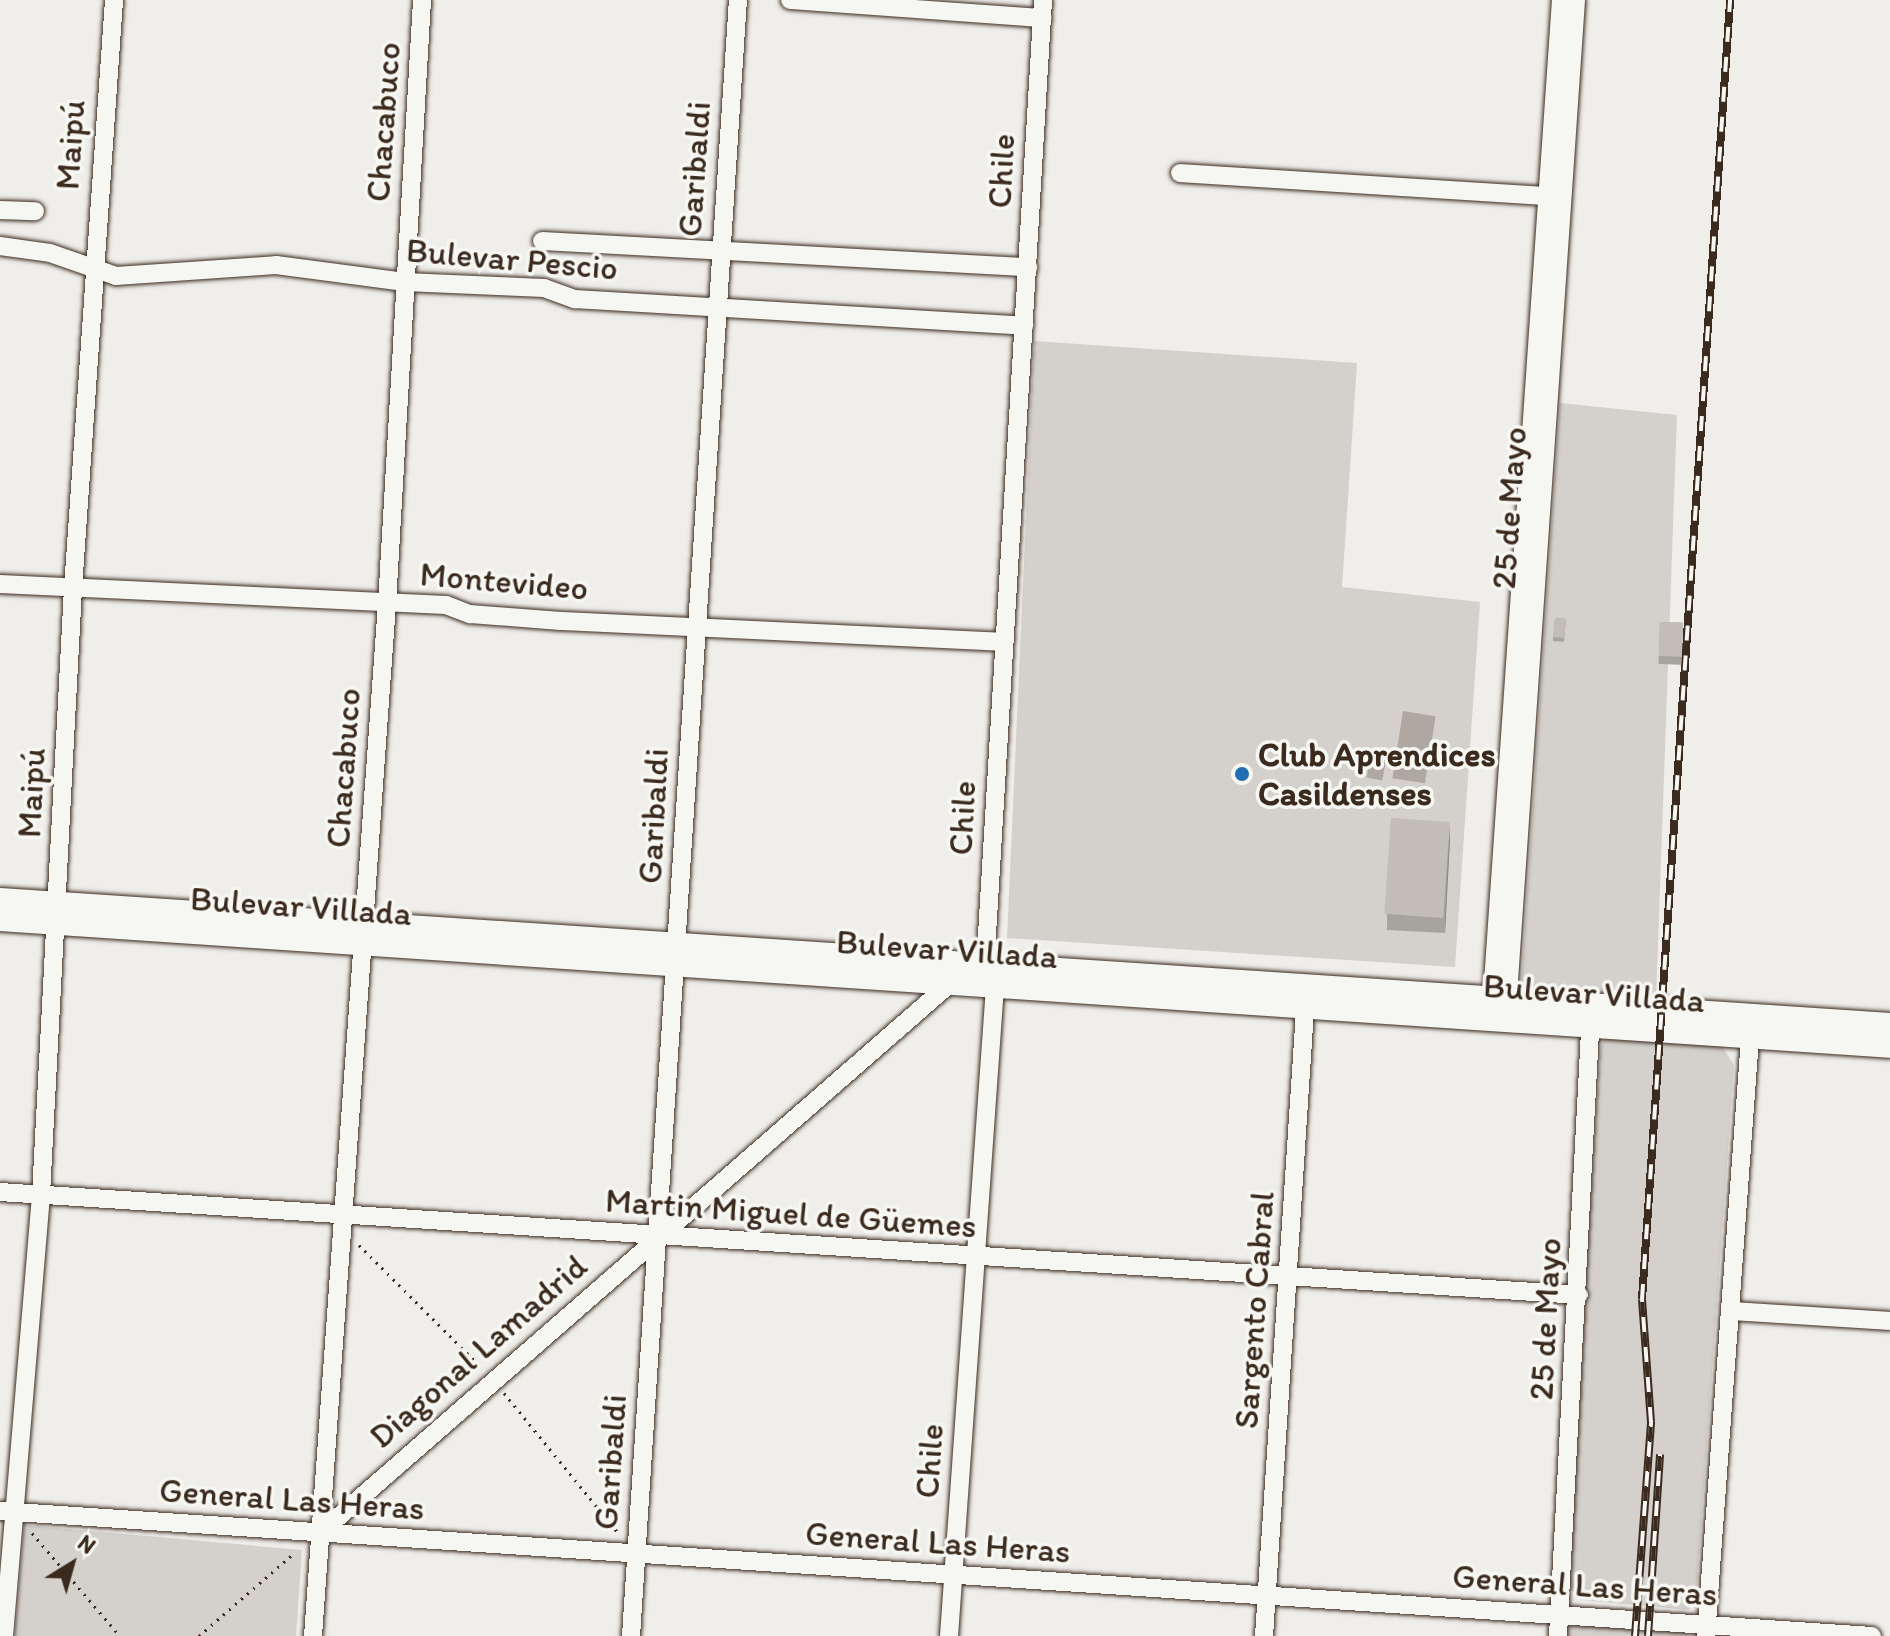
<!DOCTYPE html>
<html>
<head>
<meta charset="utf-8">
<style>
	body { margin:0 }
	#map { position:relative; width:1890px; height:1636px; overflow:hidden; background:#efeeea; font-family:Itim,sans-serif }
	div>[style] { position:absolute }
	.green>* { inset:0; background:#d4d1cc }
	.water>* { inset:0; background:#afa8a1; transform-origin:0 0 }
	.path>* { height:3px; margin-top:-1.5px; transform-origin:0; background:repeating-linear-gradient(90deg,#3b2a1e 0 2px,transparent 0 8px) }
	.roads { filter:drop-shadow(0 0 2px #3b2a1e) drop-shadow(0 0 2px #3b2a1e) }
	.minor>* { height:18px; margin:-9px; padding:0 9px; transform-origin:9px; border-radius:9px; background:#f6f6f2 }
	.major>* { height:24px; margin:-12px; padding:0 12px; transform-origin:12px; border-radius:12px; background:#f6f6f2 }
	.rail>* { height:8px; margin-top:-4px; transform-origin:0; background:repeating-linear-gradient(90deg,#f6f6f2 0 15px,#3b2a1e 0 30px); box-sizing:border-box; border-block:2px solid #3b2a1e }
	.wall>* { inset:0; background:#a7a39d; transform-origin:0 0 }
	.shaded-wall>* { inset:0; background:#888480 }
	.building>* { inset:0; background:#c2bdb7; transform-origin:0 0 }
	.dots>* { width:22px; height:22px; translate:-50% -50%; box-sizing:border-box; border:4px solid #f6f6f2; border-radius:50% }
	span { translate:-50% -50%; white-space:nowrap; text-align:center; line-height:1.15; -webkit-text-stroke:7px #f6f6f2; paint-order:stroke }
	.street-label { font-size:34px; color:#3b2a1e }
	.poi-label { font-size:34px; color:#3b2a1e; font-weight:700 }
	.left { translate:0 -50%; text-align:left }
	.north { position:absolute; left:32px; top:1524px; width:80px; height:80px; -webkit-text-stroke:6px #f6f6f2; paint-order:stroke; rotate:37deg; font-size:22px; font-weight:700; line-height:32px; text-align:center; color:#3b2a1e }
	.north::after { content:''; display:block; margin:auto; width:28px; height:36px; background:#3b2a1e; clip-path:polygon(50% 0,100% 100%,50% 72%,0 100%) }
</style>
</head>
<body>
<div id="map">
	<div class="green">
		<i style="clip-path:polygon(1034px 341px,1357px 363px,1342px 587px,1480px 602px,1455px 967px,1007px 938px)"></i>
		<i style="clip-path:polygon(1560px 403px,1677px 415px,1656px 999px,1521px 987px)"></i>
		<i style="clip-path:polygon(1607px 1037px,1720px 1043px,1734px 1065px,1696px 1597px,1689px 1610px,1580px 1600px,1565px 1582px,1601px 1044px)"></i>
		<i style="clip-path:polygon(24px 1525px,302px 1550px,296px 1636px,15px 1636px)"></i>
		<i style="clip-path:polygon(1575px 1621px,1684px 1629px,1689px 1636px,1563px 1636px)"></i>
	</div>
	<div class="water">
		<i style="left:1403px;top:711px;width:33px;height:68px;rotate:9deg"></i>
		<i style="left:1372px;top:749px;width:16px;height:29px;rotate:11deg"></i>
	</div>
	<div class="path">
		<i style="left:359px;top:1245px;width:175px;rotate:45deg"></i>
		<i style="left:504px;top:1393px;width:181px;rotate:50.8deg"></i>
		<i style="left:32px;top:1533px;width:135px;rotate:49.5deg"></i>
		<i style="left:199px;top:1636px;width:125px;rotate:-41.1deg"></i>
	</div>
	<div class="roads">
		<div class="minor">
			<i style="left:790px;top:0;width:253px;rotate:4.1deg"></i>
			<i style="left:1180px;top:173px;width:369px;rotate:3.6deg"></i>
			<i style="left:0;top:210px;width:35px;rotate:2deg"></i>
			<i style="left:542px;top:241px;width:487px;rotate:3.1deg"></i>
			<i style="left:0;top:246px;width:50px;rotate:8deg"></i>
			<i style="left:50px;top:253px;width:70px;rotate:19.2deg"></i>
			<i style="left:116px;top:276px;width:160px;rotate:-3.9deg"></i>
			<i style="left:276px;top:265px;width:130px;rotate:7.5deg"></i>
			<i style="left:405px;top:282px;width:139px;rotate:2.5deg"></i>
			<i style="left:544px;top:288px;width:33px;rotate:20deg"></i>
			<i style="left:575px;top:299px;width:450px;rotate:3.4deg"></i>
			<i style="left:0;top:584px;width:446px;rotate:2.7deg"></i>
			<i style="left:446px;top:605px;width:26px;rotate:21deg"></i>
			<i style="left:470px;top:614px;width:91px;rotate:4.4deg"></i>
			<i style="left:561px;top:621px;width:442px;rotate:2.7deg"></i>
			<i style="left:1507px;top:1010px;width:1012px;rotate:-86.09deg"></i>
			<i style="left:1491px;top:1011px;width:1013px;rotate:-86.04deg"></i>
			<i style="left:0;top:1192px;width:1582px;rotate:3.73deg"></i>
			<i style="left:1733px;top:1311px;width:157px;rotate:3.6deg"></i>
			<i style="left:0;top:1511px;width:1876px;rotate:3.82deg"></i>
			<i style="left:320px;top:1533px;width:841px;rotate:-41.1deg"></i>
			<i style="left:4px;top:1636px;width:443px;rotate:-85.2deg"></i>
			<i style="left:41px;top:1195px;width:608px;rotate:-86.98deg"></i>
			<i style="left:73px;top:588px;width:589px;rotate:-86.01deg"></i>
			<i style="left:313px;top:1636px;width:1035px;rotate:-85.9deg"></i>
			<i style="left:387px;top:604px;width:605px;rotate:-86.68deg"></i>
			<i style="left:631px;top:1636px;width:1639px;rotate:-86.26deg"></i>
			<i style="left:949px;top:1636px;width:652px;rotate:-85.95deg"></i>
			<i style="left:995px;top:986px;width:21px;rotate:-119deg"></i>
			<i style="left:985px;top:968px;width:970px;rotate:-86.57deg"></i>
			<i style="left:1264px;top:1636px;width:641px;rotate:-86.25deg"></i>
			<i style="left:1558px;top:1636px;width:624px;rotate:-86.97deg"></i>
			<i style="left:1706px;top:1636px;width:613px;rotate:-85.79deg"></i>
		</div>
		<div class="major">
			<i style="left:0;top:900px;width:1894px;rotate:3.78deg"></i>
			<i style="left:0;top:919px;width:1894px;rotate:3.84deg"></i>
		</div>
	</div>
	<div class="rail">
		<i style="left:1635px;top:1636px;width:215px;rotate:-85.7deg"></i>
		<i style="left:1651px;top:1422px;width:123px;rotate:-94.2deg"></i>
		<i style="left:1642px;top:1299px;width:1302px;rotate:-86.12deg"></i>
		<i style="left:1648px;top:1636px;width:182px;rotate:-86.2deg"></i>
	</div>
	<div class="wall">
		<i style="left:1555px;top:618px;width:11px;height:23px;rotate:5deg"></i>
		<i style="left:1660px;top:622px;width:23px;height:42px;rotate:2deg"></i>
		<i style="clip-path:polygon(1450px 838px,1445px 933px,1387px 930px,1387px 914px)"></i>
	</div>
	<div class="shaded-wall">
		<i style="clip-path:polygon(1450px 822px,1450px 838px,1445px 933px,1445px 917px)"></i>
	</div>
	<div class="building">
		<i style="left:1555px;top:618px;width:11px;height:19px;rotate:5deg"></i>
		<i style="left:1660px;top:622px;width:23px;height:34px;rotate:2deg"></i>
		<i style="left:1391px;top:818px;width:59px;height:96px;rotate:4deg"></i>
	</div>
	<div class="dots">
		<i style="left:1242px;top:774px;background:#1f6fb2"></i>
	</div>
	<div class="street-label">
		<span style="left:383px;top:122px;rotate:-86deg">Chacabuco</span>
		<span style="left:70px;top:145px;rotate:-86deg">Maipú</span>
		<span style="left:694px;top:169px;rotate:-86deg">Garibaldi</span>
		<span style="left:1001px;top:171px;rotate:-87deg">Chile</span>
		<span style="left:512px;top:259px;rotate:5deg">Bulevar Pescio</span>
		<span style="left:1509px;top:508px;rotate:-86deg">25 de Mayo</span>
		<span style="left:504px;top:581px;rotate:5deg">Montevideo</span>
		<span style="left:343px;top:768px;rotate:-86deg">Chacabuco</span>
		<span style="left:31px;top:793px;rotate:-87deg">Maipú</span>
		<span style="left:653px;top:816px;rotate:-87deg">Garibaldi</span>
		<span style="left:962px;top:818px;rotate:-87deg">Chile</span>
		<span style="left:301px;top:906px;rotate:4deg">Bulevar Villada</span>
		<span style="left:947px;top:949px;rotate:4deg">Bulevar Villada</span>
		<span style="left:1594px;top:993px;rotate:4deg">Bulevar Villada</span>
		<span style="left:791px;top:1213px;rotate:4deg">Martin Miguel de Güemes</span>
		<span style="left:1254px;top:1310px;rotate:-86deg">Sargento Cabral</span>
		<span style="left:1545px;top:1319px;rotate:-87deg">25 de Mayo</span>
		<span style="left:478px;top:1351px;rotate:-41deg">Diagonal Lamadrid</span>
		<span style="left:929px;top:1461px;rotate:-86deg">Chile</span>
		<span style="left:610px;top:1462px;rotate:-86deg">Garibaldi</span>
		<span style="left:292px;top:1499px;rotate:4deg">General Las Heras</span>
		<span style="left:938px;top:1542px;rotate:4deg">General Las Heras</span>
		<span style="left:1585px;top:1585px;rotate:4deg">General Las Heras</span>
	</div>
	<div class="poi-label">
		<span class="left" style="left:1258px;top:774px">Club Aprendices<br>Casildenses</span>
	</div>
	<div class="north">N</div>
</div>
</body>
</html>
